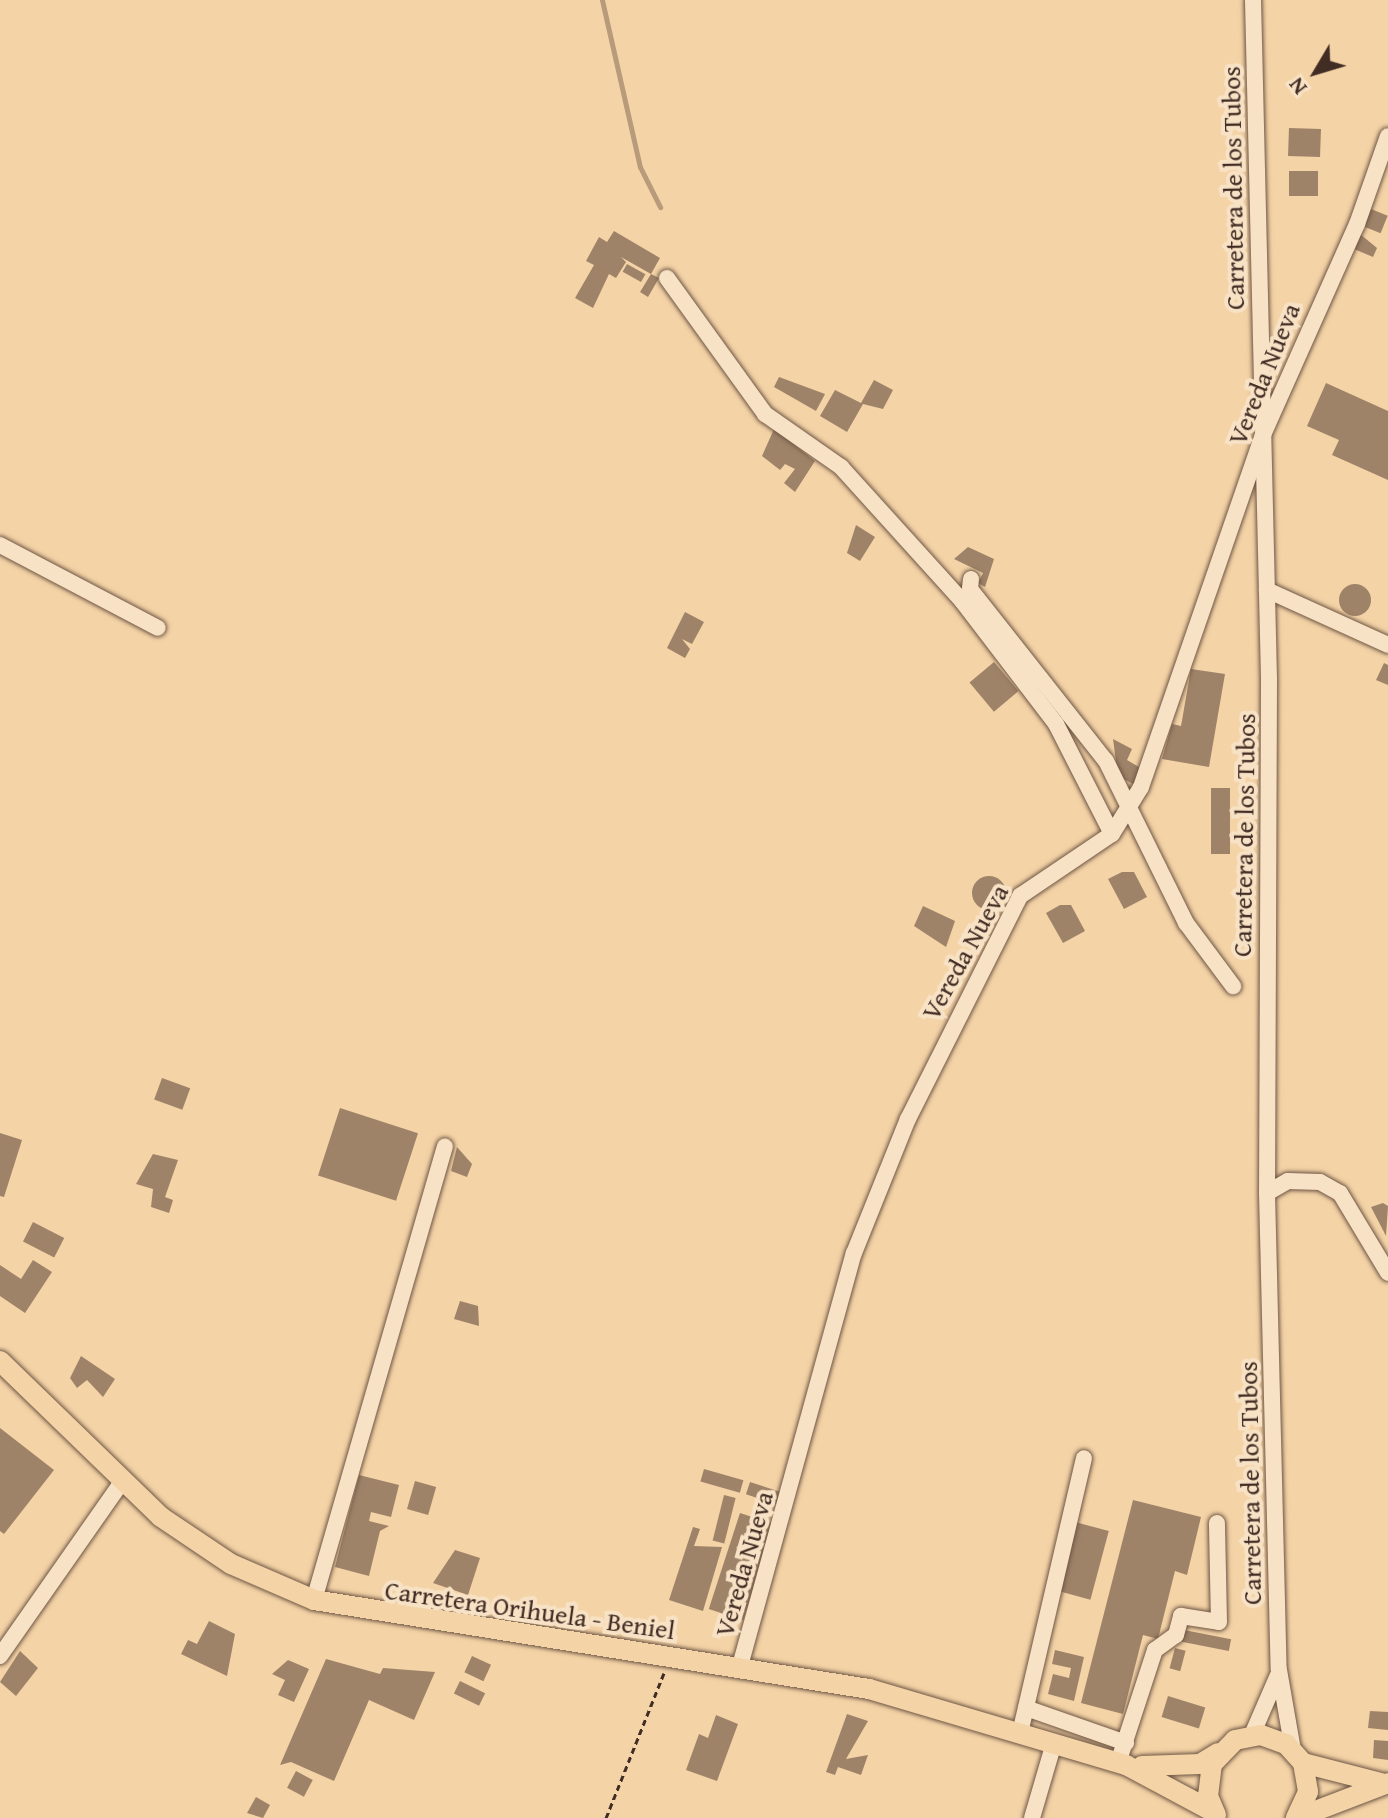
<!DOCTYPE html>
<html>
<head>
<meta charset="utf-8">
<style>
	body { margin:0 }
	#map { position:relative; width:1388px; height:1818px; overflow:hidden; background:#f4d3a6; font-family:"Gentium Book Plus",serif }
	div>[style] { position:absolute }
	.stream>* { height:5px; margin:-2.5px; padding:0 2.5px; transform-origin:2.5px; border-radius:2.5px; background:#b79b7a }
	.building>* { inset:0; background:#9f8368; transform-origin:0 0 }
	.round { border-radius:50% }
	.path>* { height:3px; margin-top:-1.5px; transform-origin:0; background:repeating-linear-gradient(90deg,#422d25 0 6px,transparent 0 10px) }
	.roads { filter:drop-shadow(0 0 2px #6e5645) drop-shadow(0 0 2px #6e5645) }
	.minor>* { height:16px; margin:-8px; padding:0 8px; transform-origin:8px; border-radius:8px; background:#f8e2c5 }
	.major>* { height:20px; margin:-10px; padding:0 10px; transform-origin:10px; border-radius:10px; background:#f4d3a6 }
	span { translate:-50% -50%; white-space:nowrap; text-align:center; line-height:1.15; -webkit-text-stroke:8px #f8e2c5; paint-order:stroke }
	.street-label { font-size:26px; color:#422d25 }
	.north { position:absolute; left:1276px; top:32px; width:80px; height:80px; -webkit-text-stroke:6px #f8e2c5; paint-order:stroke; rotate:232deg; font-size:22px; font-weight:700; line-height:32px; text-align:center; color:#422d25 }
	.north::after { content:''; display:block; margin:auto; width:28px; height:36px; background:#422d25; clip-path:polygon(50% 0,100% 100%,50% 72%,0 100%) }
</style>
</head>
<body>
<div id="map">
	<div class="stream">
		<i style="left:602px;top:0;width:171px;rotate:77.2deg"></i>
		<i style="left:640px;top:167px;width:45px;rotate:63.4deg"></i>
	</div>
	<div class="building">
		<i style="left:1289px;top:128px;width:32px;height:28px;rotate:2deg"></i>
		<i style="left:1289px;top:171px;width:29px;height:25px"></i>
		<i style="left:1371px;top:209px;width:18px;height:19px;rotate:22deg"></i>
		<i style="clip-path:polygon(614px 231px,660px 258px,651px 274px,659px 278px,648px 297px,640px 292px,651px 274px,621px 257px,626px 262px,616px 278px,609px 274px,593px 308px,575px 298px,594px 265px,586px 261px,599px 237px,607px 242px)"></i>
		<i style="clip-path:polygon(1360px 234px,1377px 248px,1373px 257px,1354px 249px)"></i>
		<i style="left:627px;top:264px;width:21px;height:9px;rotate:29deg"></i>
		<i style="clip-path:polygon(779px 377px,825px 394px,816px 411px,774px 387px)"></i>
		<i style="clip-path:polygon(874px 380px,893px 390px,883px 409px,863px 404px,847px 432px,820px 416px,835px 390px,861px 403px)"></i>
		<i style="clip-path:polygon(1326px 383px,1388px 411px,1388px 480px,1332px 455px,1339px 440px,1307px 426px)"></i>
		<i style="clip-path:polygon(774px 429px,815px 461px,795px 492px,784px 483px,795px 469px,785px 464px,780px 470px,762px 456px)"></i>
		<i style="clip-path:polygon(856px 525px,875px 537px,860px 561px,847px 553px)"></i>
		<i style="clip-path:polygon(968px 547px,994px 559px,985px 587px,978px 583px,983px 573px,954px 559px)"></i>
		<i class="round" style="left:1339px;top:584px;width:32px;height:32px"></i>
		<i style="clip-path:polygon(685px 612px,704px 622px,692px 644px,682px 639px,690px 649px,685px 658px,667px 648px)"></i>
		<i style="left:994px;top:662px;width:38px;height:32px;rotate:50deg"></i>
		<i style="clip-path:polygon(1384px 663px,1388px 665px,1388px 685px,1376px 680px)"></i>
		<i style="clip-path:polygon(1191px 669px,1225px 674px,1209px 767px,1162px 759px,1172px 724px,1181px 726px)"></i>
		<i style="clip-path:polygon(1113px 739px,1132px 749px,1127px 760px,1144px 770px,1135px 785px,1118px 776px)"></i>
		<i style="left:1211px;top:788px;width:19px;height:66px"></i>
		<i style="clip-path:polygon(1122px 872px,1134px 872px,1147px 897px,1124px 909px,1108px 879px)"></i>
		<i class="round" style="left:972px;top:876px;width:34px;height:34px"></i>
		<i style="clip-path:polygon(1060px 905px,1071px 905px,1085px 931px,1063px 943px,1046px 913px)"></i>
		<i style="clip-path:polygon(923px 906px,955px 921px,946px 947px,914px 926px)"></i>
		<i style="left:162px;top:1078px;width:30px;height:23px;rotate:20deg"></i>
		<i style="left:340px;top:1108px;width:82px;height:71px;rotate:18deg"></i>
		<i style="clip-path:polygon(0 1133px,22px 1140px,4px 1197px,0 1196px)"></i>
		<i style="clip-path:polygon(457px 1147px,472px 1164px,467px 1177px,451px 1171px)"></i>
		<i style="clip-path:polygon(153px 1154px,178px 1160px,165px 1197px,173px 1200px,169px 1213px,151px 1207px,153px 1189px,136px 1184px)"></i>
		<i style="clip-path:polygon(1383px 1203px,1388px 1206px,1386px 1236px,1371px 1207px)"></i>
		<i style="left:33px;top:1222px;width:35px;height:22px;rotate:27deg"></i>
		<i style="clip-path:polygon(33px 1260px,52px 1272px,25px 1313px,0 1296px,0 1265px,21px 1279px)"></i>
		<i style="clip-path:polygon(460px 1301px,478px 1306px,479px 1326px,454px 1319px)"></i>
		<i style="clip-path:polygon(81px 1356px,115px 1379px,103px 1397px,87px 1380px,77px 1388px,70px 1378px)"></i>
		<i style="clip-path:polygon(0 1428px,54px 1470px,4px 1534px,0 1531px)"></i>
		<i style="left:704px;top:1469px;width:41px;height:13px;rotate:16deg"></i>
		<i style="clip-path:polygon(359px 1475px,399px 1485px,391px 1517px,371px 1512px,369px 1521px,389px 1526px,380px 1531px,369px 1576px,335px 1567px)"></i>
		<i style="left:415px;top:1481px;width:22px;height:29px;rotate:16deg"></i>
		<i style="left:750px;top:1482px;width:36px;height:13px;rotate:18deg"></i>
		<i style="left:724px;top:1495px;width:12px;height:47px;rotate:14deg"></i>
		<i style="clip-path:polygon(1133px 1500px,1201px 1517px,1187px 1575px,1175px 1571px,1158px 1639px,1143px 1635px,1123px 1714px,1081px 1703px)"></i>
		<i style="left:740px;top:1513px;width:36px;height:101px;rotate:18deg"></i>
		<i style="left:1075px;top:1522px;width:35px;height:71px;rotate:15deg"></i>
		<i style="clip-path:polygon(693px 1527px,700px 1529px,694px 1546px,722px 1547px,703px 1611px,669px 1600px)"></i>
		<i style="clip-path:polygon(455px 1550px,480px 1558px,468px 1595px,433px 1583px)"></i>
		<i style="clip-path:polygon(209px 1621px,235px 1634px,227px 1676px,181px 1654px,188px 1640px,197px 1644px)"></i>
		<i style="left:1184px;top:1630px;width:48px;height:12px;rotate:11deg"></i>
		<i style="left:1175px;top:1648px;width:11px;height:21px;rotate:15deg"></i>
		<i style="clip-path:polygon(1055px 1650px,1084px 1657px,1074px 1701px,1048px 1694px,1053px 1674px,1069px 1678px,1071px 1668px,1052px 1664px)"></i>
		<i style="clip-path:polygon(20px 1651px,38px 1668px,16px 1696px,0 1682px)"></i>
		<i style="left:472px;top:1656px;width:21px;height:18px;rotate:25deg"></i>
		<i style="clip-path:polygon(326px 1659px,380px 1674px,383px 1668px,435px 1672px,414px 1720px,369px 1700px,334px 1781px,291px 1762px,280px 1765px)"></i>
		<i style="clip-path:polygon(288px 1660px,309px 1669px,294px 1702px,278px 1695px,285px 1680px,272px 1674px)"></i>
		<i style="left:460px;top:1681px;width:28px;height:14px;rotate:26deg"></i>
		<i style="left:1168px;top:1696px;width:39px;height:22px;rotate:17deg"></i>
		<i style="clip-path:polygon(1370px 1711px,1388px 1712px,1388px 1730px,1368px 1728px)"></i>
		<i style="clip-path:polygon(847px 1714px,868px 1721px,846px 1759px,868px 1755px,861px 1775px,838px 1767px,835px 1775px,826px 1772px)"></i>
		<i style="clip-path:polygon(716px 1715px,738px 1724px,717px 1781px,686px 1770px,699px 1734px,708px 1738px)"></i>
		<i style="clip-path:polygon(1374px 1740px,1388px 1741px,1388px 1760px,1373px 1758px)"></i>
		<i style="left:296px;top:1771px;width:19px;height:19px;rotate:28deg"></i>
		<i style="clip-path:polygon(256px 1797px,270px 1805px,263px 1818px,247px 1813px)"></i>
	</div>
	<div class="path">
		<i style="left:606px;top:1818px;width:156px;rotate:-68.2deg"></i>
	</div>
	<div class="roads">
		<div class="minor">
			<i style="left:1253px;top:0;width:680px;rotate:88.65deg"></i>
			<i style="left:1269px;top:680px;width:513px;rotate:90.22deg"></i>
			<i style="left:1267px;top:1193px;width:477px;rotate:88.6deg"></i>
			<i style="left:1279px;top:1670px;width:81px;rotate:80.1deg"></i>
			<i style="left:667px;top:278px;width:168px;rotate:54.2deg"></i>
			<i style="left:765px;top:414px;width:93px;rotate:34.9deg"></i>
			<i style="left:841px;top:467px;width:181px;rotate:47.9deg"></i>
			<i style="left:962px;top:601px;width:155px;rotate:52.6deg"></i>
			<i style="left:1056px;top:724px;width:123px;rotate:63deg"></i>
			<i style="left:0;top:545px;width:178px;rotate:27.7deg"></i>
			<i style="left:971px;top:579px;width:10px;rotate:96deg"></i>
			<i style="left:970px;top:589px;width:219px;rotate:51.7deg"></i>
			<i style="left:1106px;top:761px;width:181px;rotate:63.7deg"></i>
			<i style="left:1186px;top:923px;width:79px;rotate:53.3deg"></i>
			<i style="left:1267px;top:590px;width:133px;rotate:24.4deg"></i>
			<i style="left:1267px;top:1193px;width:24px;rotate:-30deg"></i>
			<i style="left:1288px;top:1181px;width:32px;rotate:2deg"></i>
			<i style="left:1320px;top:1182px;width:23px;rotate:29deg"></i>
			<i style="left:1340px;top:1193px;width:93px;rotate:59deg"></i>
			<i style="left:314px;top:1600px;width:472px;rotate:-73.9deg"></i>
			<i style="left:0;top:1656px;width:213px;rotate:-55deg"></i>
			<i style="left:740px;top:1666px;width:428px;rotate:-74.6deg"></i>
			<i style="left:854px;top:1253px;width:144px;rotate:-68.1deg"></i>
			<i style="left:908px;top:1119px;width:250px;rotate:-63.3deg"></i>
			<i style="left:1020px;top:896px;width:111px;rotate:-34deg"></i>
			<i style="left:1112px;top:834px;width:55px;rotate:-58.3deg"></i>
			<i style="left:1141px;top:787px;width:373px;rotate:-70.9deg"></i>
			<i style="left:1263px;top:435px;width:231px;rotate:-66deg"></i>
			<i style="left:1357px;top:224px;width:93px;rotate:-70.6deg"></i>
			<i style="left:1026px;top:1708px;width:106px;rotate:19.3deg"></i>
			<i style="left:1020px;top:1733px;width:282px;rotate:-76.9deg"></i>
			<i style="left:1252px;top:1735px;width:65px;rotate:-66.6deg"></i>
			<i style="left:1118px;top:1763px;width:119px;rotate:-71.9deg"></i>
			<i style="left:1155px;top:1650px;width:26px;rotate:-36deg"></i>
			<i style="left:1176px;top:1635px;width:20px;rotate:-75deg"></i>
			<i style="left:1181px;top:1616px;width:38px;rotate:9deg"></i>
			<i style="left:1219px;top:1622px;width:99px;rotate:-91.2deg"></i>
			<i style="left:1032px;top:1818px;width:78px;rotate:-73.7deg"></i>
		</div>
		<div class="major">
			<i style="left:0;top:1361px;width:224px;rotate:44.1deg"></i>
			<i style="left:161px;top:1517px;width:84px;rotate:33.9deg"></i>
			<i style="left:231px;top:1564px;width:90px;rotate:23.4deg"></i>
			<i style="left:314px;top:1600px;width:562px;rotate:9.11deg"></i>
			<i style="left:869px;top:1689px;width:268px;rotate:16.5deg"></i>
			<i style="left:1126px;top:1765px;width:100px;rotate:28.1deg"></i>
			<i style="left:1303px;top:1763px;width:81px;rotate:14.4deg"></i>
			<i style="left:1142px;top:1766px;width:58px;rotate:-2deg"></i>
			<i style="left:1200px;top:1764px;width:21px;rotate:-31deg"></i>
			<i style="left:1216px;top:1815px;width:21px;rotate:-113deg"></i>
			<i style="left:1208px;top:1796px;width:32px;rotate:-83deg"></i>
			<i style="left:1212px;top:1764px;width:33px;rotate:-46deg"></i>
			<i style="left:1235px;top:1740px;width:26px;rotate:-11deg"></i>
			<i style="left:1261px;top:1735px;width:27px;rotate:20deg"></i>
			<i style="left:1286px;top:1744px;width:25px;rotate:48deg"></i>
			<i style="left:1303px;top:1763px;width:29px;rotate:80deg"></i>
			<i style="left:1308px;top:1792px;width:29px;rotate:115deg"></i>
			<i style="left:1297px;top:1818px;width:97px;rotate:-21deg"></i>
		</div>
	</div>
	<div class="street-label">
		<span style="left:1233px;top:188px;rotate:-91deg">Carretera de los Tubos</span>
		<span style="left:1264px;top:374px;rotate:-68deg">Vereda Nueva</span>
		<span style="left:1244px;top:835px;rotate:-89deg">Carretera de los Tubos</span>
		<span style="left:965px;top:952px;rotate:-61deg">Vereda Nueva</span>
		<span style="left:1250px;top:1483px;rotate:-91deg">Carretera de los Tubos</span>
		<span style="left:744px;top:1564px;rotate:-74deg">Vereda Nueva</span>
		<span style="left:530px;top:1610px;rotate:8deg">Carretera Orihuela - Beniel</span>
	</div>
	<div class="north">N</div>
</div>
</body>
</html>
